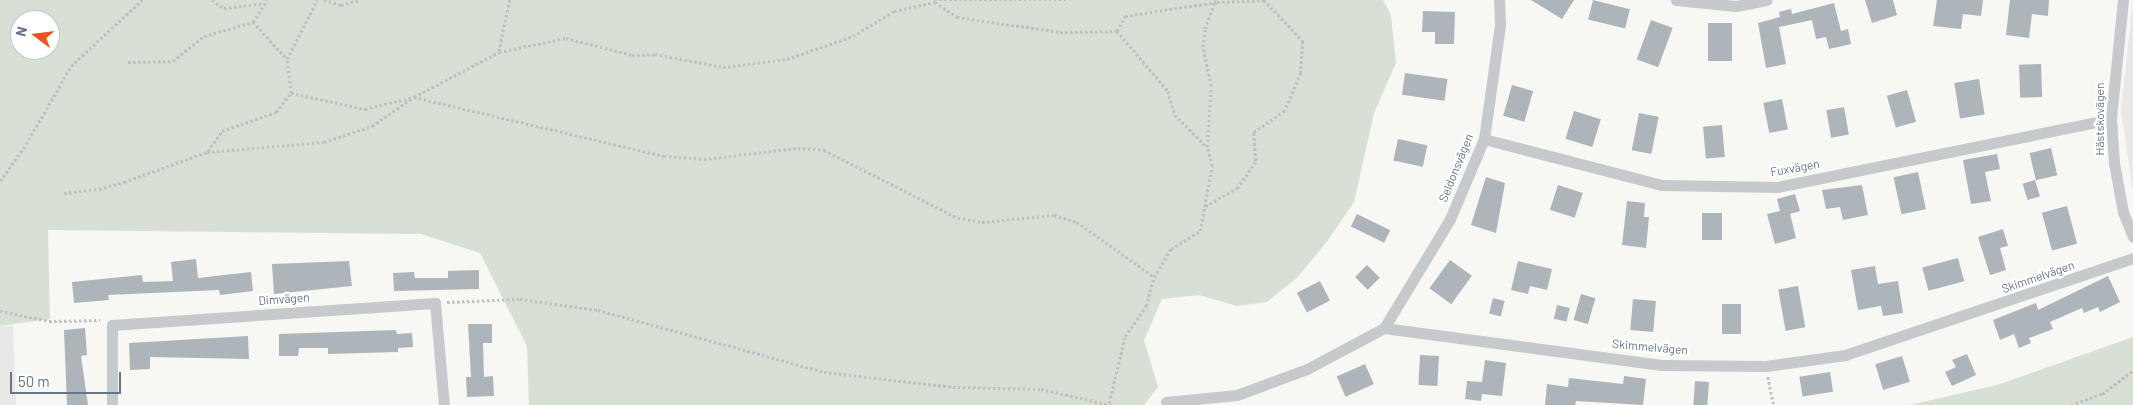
<!DOCTYPE html>
<html>
<head>
<meta charset="utf-8">
<style>
	body { margin:0 }
	#map { position:relative; width:2133px; height:405px; overflow:hidden; background:#f7f7f3; font-family:Barlow,sans-serif }
	div>[style] { position:absolute }
	.built>* { inset:0; background:#e8e9e7 }
	.green>* { inset:0; background:#d8dfd4 }
	.building>* { inset:0; background:#adb5bb; transform-origin:0 0 }
	.path>* { height:2.5px; margin-top:-1.25px; transform-origin:0; background:repeating-linear-gradient(90deg,#bdc0c2 0 2.5px,transparent 0 5px) }
	.street>* { height:11px; margin:-5.5px; padding:0 5.5px; transform-origin:5.5px; border-radius:5.5px; background:#c6cacd }
	span { translate:-50% -50%; white-space:nowrap; text-align:center; line-height:1.15; -webkit-text-stroke:5px #fff; paint-order:stroke }
	.street-label { font-size:12px; color:#647687 }
	.north { position:absolute; left:10px; top:10px; width:50px; height:50px; box-sizing:border-box; background:#fff; border:1px solid #c1c8cf; border-radius:50%; rotate:285deg; font-size:14px; font-weight:700; line-height:20px; text-align:center; color:#647687 }
	.north::after { content:''; display:block; margin:auto; width:18px; height:22px; background:#ee541c; clip-path:polygon(50% 0,100% 100%,50% 72%,0 100%) }
	.scale { position:absolute; left:10px; top:372px; width:111px; height:22px; box-sizing:border-box; border:2px solid #647687; border-top:0; padding-left:6px; font-size:15px; line-height:18px; white-space:nowrap; color:#647687; -webkit-text-stroke:4px #fff; paint-order:stroke }
</style>
</head>
<body>
<div id="map">
	<div class="built">
		<i style="clip-path:polygon(2133px 0,2133px 193px,2121px 110px)"></i>
		<i style="clip-path:polygon(0 326px,13px 326px,16px 405px,0 405px)"></i>
	</div>
	<div class="green">
		<i style="clip-path:polygon(evenodd,0 0,1383px 0,1391px 15px,1396px 63px,1374px 113px,1354px 202px,1328px 240px,1298px 277px,1267px 302px,1237px 306px,1199px 295px,1162px 299px,1144px 340px,1158px 387px,1144px 405px,529px 405px,527px 346px,480px 253px,421px 234px,48px 230px,50px 319px,0 326px,0 0,20px 20px,50px 20px,50px 50px,20px 50px,20px 20px)"></i>
		<i style="clip-path:polygon(2133px 337px,2133px 405px,1909px 405px,1997px 385px)"></i>
	</div>
	<div class="building">
		<i style="clip-path:polygon(1531px 0,1574px 0,1562px 19px)"></i>
		<i style="left:1593px;top:0;width:38px;height:20px;rotate:14deg"></i>
		<i style="clip-path:polygon(1865px 0,1893px 0,1897px 15px,1872px 23px)"></i>
		<i style="clip-path:polygon(1937px 0,1983px 0,1981px 16px,1963px 14px,1961px 29px,1933px 26px)"></i>
		<i style="clip-path:polygon(2010px 0,2049px 0,2048px 16px,2032px 14px,2029px 38px,2006px 35px)"></i>
		<i style="clip-path:polygon(1834px 3px,1841px 31px,1848px 29px,1851px 44px,1829px 49px,1826px 37px,1816px 39px,1812px 20px,1779px 27px,1786px 64px,1766px 68px,1758px 23px,1780px 17px,1779px 12px,1791px 9px,1792px 14px)"></i>
		<i style="clip-path:polygon(1423px 11px,1455px 12px,1454px 44px,1435px 44px,1435px 32px,1422px 32px)"></i>
		<i style="left:1651px;top:20px;width:23px;height:42px;rotate:20deg"></i>
		<i style="left:1708px;top:23px;width:24px;height:38px"></i>
		<i style="left:2041px;top:64px;width:33px;height:22px;rotate:88deg"></i>
		<i style="left:1405px;top:73px;width:43px;height:22px;rotate:8deg"></i>
		<i style="left:1979px;top:79px;width:36px;height:25px;rotate:81deg"></i>
		<i style="left:1512px;top:85px;width:22px;height:32px;rotate:16deg"></i>
		<i style="left:1907px;top:90px;width:33px;height:21px;rotate:74deg"></i>
		<i style="left:1782px;top:99px;width:31px;height:19px;rotate:79deg"></i>
		<i style="left:1844px;top:107px;width:28px;height:18px;rotate:80deg"></i>
		<i style="left:1574px;top:111px;width:28px;height:29px;rotate:17deg"></i>
		<i style="left:1639px;top:113px;width:20px;height:38px;rotate:11deg"></i>
		<i style="left:1722px;top:125px;width:32px;height:19px;rotate:85deg"></i>
		<i style="left:1398px;top:139px;width:30px;height:22px;rotate:12deg"></i>
		<i style="left:2051px;top:148px;width:28px;height:22px;rotate:77deg"></i>
		<i style="clip-path:polygon(1997px 154px,2000px 169px,1985px 172px,1991px 201px,1971px 204px,1963px 160px)"></i>
		<i style="left:1918px;top:172px;width:38px;height:25px;rotate:78deg"></i>
		<i style="clip-path:polygon(1486px 177px,1505px 183px,1496px 233px,1471px 225px)"></i>
		<i style="left:2035px;top:180px;width:17px;height:13px;rotate:73deg"></i>
		<i style="left:1558px;top:185px;width:26px;height:26px;rotate:18deg"></i>
		<i style="clip-path:polygon(1862px 185px,1868px 215px,1843px 220px,1840px 207px,1826px 209px,1822px 190px)"></i>
		<i style="clip-path:polygon(1795px 194px,1800px 211px,1790px 214px,1796px 238px,1775px 244px,1767px 214px,1780px 211px,1777px 199px)"></i>
		<i style="clip-path:polygon(1627px 201px,1645px 203px,1644px 217px,1649px 217px,1646px 248px,1622px 245px)"></i>
		<i style="left:2067px;top:206px;width:39px;height:26px;rotate:75deg"></i>
		<i style="left:1702px;top:213px;width:20px;height:27px"></i>
		<i style="left:1357px;top:214px;width:37px;height:14px;rotate:26deg"></i>
		<i style="clip-path:polygon(2003px 229px,2008px 246px,2000px 248px,2006px 270px,1990px 275px,1978px 237px)"></i>
		<i style="left:1958px;top:258px;width:24px;height:37px;rotate:75deg"></i>
		<i style="clip-path:polygon(196px 259px,198px 278px,251px 272px,253px 291px,220px 295px,219px 290px,108px 295px,109px 300px,74px 303px,72px 282px,142px 275px,143px 282px,173px 281px,171px 262px)"></i>
		<i style="left:1450px;top:260px;width:27px;height:35px;rotate:36deg"></i>
		<i style="clip-path:polygon(349px 261px,352px 286px,274px 294px,272px 264px)"></i>
		<i style="clip-path:polygon(1518px 261px,1552px 269px,1547px 290px,1530px 286px,1528px 294px,1511px 290px)"></i>
		<i style="left:1367px;top:265px;width:18px;height:17px;rotate:45deg"></i>
		<i style="clip-path:polygon(1875px 266px,1878px 284px,1898px 281px,1903px 313px,1883px 316px,1881px 306px,1858px 310px,1851px 270px)"></i>
		<i style="clip-path:polygon(479px 270px,479px 289px,394px 291px,393px 273px,414px 272px,415px 278px,448px 278px,448px 271px)"></i>
		<i style="clip-path:polygon(2108px 276px,2120px 302px,2100px 312px,2098px 307px,2084px 313px,2082px 308px,2050px 322px,2053px 329px,2029px 338px,2031px 343px,2019px 348px,2014px 334px,2000px 340px,1993px 320px,2036px 303px,2038px 310px)"></i>
		<i style="left:1320px;top:281px;width:22px;height:26px;rotate:63deg"></i>
		<i style="left:1798px;top:286px;width:42px;height:20px;rotate:80deg"></i>
		<i style="left:1581px;top:294px;width:15px;height:27px;rotate:16deg"></i>
		<i style="left:1493px;top:298px;width:12px;height:16px;rotate:14deg"></i>
		<i style="left:1633px;top:299px;width:23px;height:31px;rotate:5deg"></i>
		<i style="left:1741px;top:304px;width:30px;height:19px;rotate:90deg"></i>
		<i style="left:1557px;top:305px;width:13px;height:14px;rotate:13deg"></i>
		<i style="clip-path:polygon(468px 324px,492px 324px,492px 343px,483px 343px,484px 377px,493px 376px,494px 396px,467px 397px,466px 377px,471px 377px)"></i>
		<i style="clip-path:polygon(85px 328px,87px 355px,81px 356px,88px 405px,67px 405px,64px 330px)"></i>
		<i style="clip-path:polygon(396px 330px,397px 334px,412px 333px,413px 347px,398px 348px,398px 352px,328px 354px,328px 348px,299px 348px,298px 356px,279px 356px,279px 334px)"></i>
		<i style="clip-path:polygon(248px 336px,249px 359px,150px 357px,150px 369px,130px 370px,129px 343px)"></i>
		<i style="clip-path:polygon(1967px 354px,1976px 375px,1952px 386px,1945px 372px,1956px 367px,1952px 360px)"></i>
		<i style="left:1420px;top:355px;width:19px;height:30px;rotate:3deg"></i>
		<i style="left:1902px;top:356px;width:27px;height:28px;rotate:73deg"></i>
		<i style="clip-path:polygon(1485px 360px,1506px 363px,1502px 396px,1482px 394px,1481px 401px,1465px 399px,1467px 381px,1482px 382px)"></i>
		<i style="left:1365px;top:364px;width:22px;height:31px;rotate:66deg"></i>
		<i style="left:1830px;top:372px;width:20px;height:31px;rotate:81deg"></i>
		<i style="clip-path:polygon(1624px 376px,1646px 379px,1643px 405px,1576px 401px,1575px 405px,1545px 405px,1547px 384px,1568px 387px,1569px 378px,1623px 384px)"></i>
		<i style="left:1695px;top:381px;width:14px;height:24px;rotate:4deg"></i>
	</div>
	<div class="path">
		<i style="left:212px;top:0;width:14px;rotate:34deg"></i>
		<i style="left:224px;top:8px;width:38px;rotate:-7deg"></i>
		<i style="left:324px;top:0;width:18px;rotate:16deg"></i>
		<i style="left:341px;top:5px;width:20px;rotate:-15deg"></i>
		<i style="left:510px;top:0;width:53px;rotate:101.9deg"></i>
		<i style="left:499px;top:52px;width:68px;rotate:-11.8deg"></i>
		<i style="left:566px;top:38px;width:68px;rotate:14.4deg"></i>
		<i style="left:632px;top:55px;width:23px;rotate:-2deg"></i>
		<i style="left:655px;top:54px;width:69px;rotate:10.8deg"></i>
		<i style="left:723px;top:67px;width:64px;rotate:-7.1deg"></i>
		<i style="left:787px;top:59px;width:70px;rotate:-19.2deg"></i>
		<i style="left:853px;top:36px;width:48px;rotate:-31.4deg"></i>
		<i style="left:894px;top:11px;width:42px;rotate:-12.4deg"></i>
		<i style="left:935px;top:2px;width:27px;rotate:34deg"></i>
		<i style="left:957px;top:17px;width:104px;rotate:8.3deg"></i>
		<i style="left:1060px;top:32px;width:57px;rotate:-1deg"></i>
		<i style="left:1117px;top:31px;width:79px;rotate:49.6deg"></i>
		<i style="left:1168px;top:91px;width:25px;rotate:74deg"></i>
		<i style="left:1175px;top:115px;width:45px;rotate:45deg"></i>
		<i style="left:934px;top:0;width:136px"></i>
		<i style="left:253px;top:22px;width:26px;rotate:-58deg"></i>
		<i style="left:1117px;top:31px;width:17px;rotate:-62deg"></i>
		<i style="left:1125px;top:16px;width:93px;rotate:-8.7deg"></i>
		<i style="left:1217px;top:2px;width:47px;rotate:-2.4deg"></i>
		<i style="left:1264px;top:0;width:57px;rotate:46.4deg"></i>
		<i style="left:1303px;top:41px;width:32px;rotate:94deg"></i>
		<i style="left:1301px;top:73px;width:41px;rotate:112.8deg"></i>
		<i style="left:1285px;top:111px;width:38px;rotate:145deg"></i>
		<i style="left:1254px;top:133px;width:29px;rotate:86deg"></i>
		<i style="left:1256px;top:162px;width:32px;rotate:125deg"></i>
		<i style="left:1238px;top:188px;width:38px;rotate:150deg"></i>
		<i style="left:128px;top:62px;width:45px;rotate:-1.3deg"></i>
		<i style="left:173px;top:61px;width:40px;rotate:-39deg"></i>
		<i style="left:204px;top:36px;width:51px;rotate:-15.9deg"></i>
		<i style="left:253px;top:22px;width:50px;rotate:47.4deg"></i>
		<i style="left:291px;top:93px;width:76px;rotate:12.2deg"></i>
		<i style="left:365px;top:109px;width:50px;rotate:-13.8deg"></i>
		<i style="left:414px;top:97px;width:96px;rotate:-27.9deg"></i>
		<i style="left:208px;top:151px;width:24px;rotate:-55deg"></i>
		<i style="left:222px;top:131px;width:57px;rotate:-19.4deg"></i>
		<i style="left:276px;top:112px;width:24px;rotate:-52deg"></i>
		<i style="left:291px;top:93px;width:34px;rotate:-97deg"></i>
		<i style="left:287px;top:59px;width:66px;rotate:-63deg"></i>
		<i style="left:0;top:181px;width:45px;rotate:-54.9deg"></i>
		<i style="left:26px;top:144px;width:90px;rotate:-60deg"></i>
		<i style="left:71px;top:66px;width:97px;rotate:-42.9deg"></i>
		<i style="left:64px;top:193px;width:35px;rotate:-7deg"></i>
		<i style="left:99px;top:189px;width:26px;rotate:-16deg"></i>
		<i style="left:124px;top:182px;width:88px;rotate:-19.9deg"></i>
		<i style="left:207px;top:152px;width:117px;rotate:-4.9deg"></i>
		<i style="left:324px;top:142px;width:51px;rotate:-18.4deg"></i>
		<i style="left:372px;top:126px;width:51px;rotate:-34.6deg"></i>
		<i style="left:414px;top:97px;width:257px;rotate:13.3deg"></i>
		<i style="left:664px;top:156px;width:40px;rotate:4.3deg"></i>
		<i style="left:704px;top:159px;width:95px;rotate:-6.7deg"></i>
		<i style="left:798px;top:148px;width:26px;rotate:4deg"></i>
		<i style="left:824px;top:150px;width:150px;rotate:26.9deg"></i>
		<i style="left:958px;top:218px;width:24px;rotate:9deg"></i>
		<i style="left:982px;top:222px;width:72px;rotate:-5.6deg"></i>
		<i style="left:1054px;top:215px;width:24px;rotate:17deg"></i>
		<i style="left:1077px;top:222px;width:95px;rotate:35.5deg"></i>
		<i style="left:447px;top:302px;width:73px;rotate:-2.4deg"></i>
		<i style="left:520px;top:299px;width:79px;rotate:8deg"></i>
		<i style="left:598px;top:310px;width:234px;rotate:15.3deg"></i>
		<i style="left:824px;top:372px;width:130px;rotate:6.6deg"></i>
		<i style="left:953px;top:387px;width:88px;rotate:1.3deg"></i>
		<i style="left:1041px;top:389px;width:72px;rotate:12.9deg"></i>
		<i style="left:0;top:311px;width:50px;rotate:11.5deg"></i>
		<i style="left:49px;top:321px;width:51px;rotate:-1.1deg"></i>
		<i style="left:1768px;top:377px;width:29px;rotate:78deg"></i>
		<i style="left:1109px;top:403px;width:69px;rotate:-76.6deg"></i>
		<i style="left:1125px;top:336px;width:37px;rotate:-55deg"></i>
		<i style="left:1146px;top:306px;width:30px;rotate:-75deg"></i>
		<i style="left:1154px;top:277px;width:33px;rotate:-59deg"></i>
		<i style="left:1171px;top:249px;width:34px;rotate:-32deg"></i>
		<i style="left:1200px;top:231px;width:66px;rotate:-79.5deg"></i>
		<i style="left:1212px;top:166px;width:20px;rotate:-105deg"></i>
		<i style="left:1207px;top:147px;width:61px;rotate:-86.2deg"></i>
		<i style="left:1211px;top:86px;width:40px;rotate:-102deg"></i>
		<i style="left:1203px;top:47px;width:18px;rotate:-84deg"></i>
		<i style="left:1205px;top:29px;width:31px;rotate:-71deg"></i>
		<i style="left:2071px;top:405px;width:33px;rotate:-20deg"></i>
		<i style="left:2102px;top:394px;width:39px;rotate:-37deg"></i>
	</div>
	<div class="street">
		<i style="left:1676px;top:0;width:60px;rotate:5.7deg"></i>
		<i style="left:1736px;top:6px;width:31px;rotate:-11deg"></i>
		<i style="left:2123px;top:0;width:120px;rotate:95.8deg"></i>
		<i style="left:2111px;top:119px;width:44px;rotate:86.1deg"></i>
		<i style="left:2114px;top:163px;width:50px;rotate:79.6deg"></i>
		<i style="left:2123px;top:212px;width:27px;rotate:68deg"></i>
		<i style="left:1484px;top:139px;width:184px;rotate:14.5deg"></i>
		<i style="left:1662px;top:185px;width:115px;rotate:1deg"></i>
		<i style="left:1777px;top:187px;width:341px;rotate:-11.5deg"></i>
		<i style="left:1384px;top:328px;width:127px;rotate:-58.8deg"></i>
		<i style="left:1450px;top:219px;width:87px;rotate:-67deg"></i>
		<i style="left:1484px;top:139px;width:115px;rotate:-82deg"></i>
		<i style="left:1500px;top:25px;width:25px;rotate:-92deg"></i>
		<i style="left:1166px;top:402px;width:71px;rotate:-5.6deg"></i>
		<i style="left:1237px;top:395px;width:75px;rotate:-20.4deg"></i>
		<i style="left:1307px;top:369px;width:87px;rotate:-28deg"></i>
		<i style="left:1384px;top:328px;width:280px;rotate:7.6deg"></i>
		<i style="left:1662px;top:365px;width:104px;rotate:0.6deg"></i>
		<i style="left:1766px;top:366px;width:80px;rotate:-7.9deg"></i>
		<i style="left:1845px;top:355px;width:304px;rotate:-18.6deg"></i>
		<i style="left:112px;top:405px;width:80px;rotate:-90deg"></i>
		<i style="left:112px;top:325px;width:324px;rotate:-3.9deg"></i>
		<i style="left:435px;top:303px;width:102px;rotate:85deg"></i>
	</div>
	<div class="street-label">
		<span style="left:2100px;top:119px;rotate:-90deg">Hästskovägen</span>
		<span style="left:1456px;top:168px;rotate:-68deg">Seldonsvägen</span>
		<span style="left:1795px;top:168px;rotate:-10deg">Fuxvägen</span>
		<span style="left:2038px;top:277px;rotate:-19deg">Skimmelvägen</span>
		<span style="left:284px;top:299px;rotate:-4deg">Dimvägen</span>
		<span style="left:1650px;top:347px;rotate:5deg">Skimmelvägen</span>
	</div>
	<div class="north">N</div>
	<div class="scale">50 m</div>
</div>
</body>
</html>
